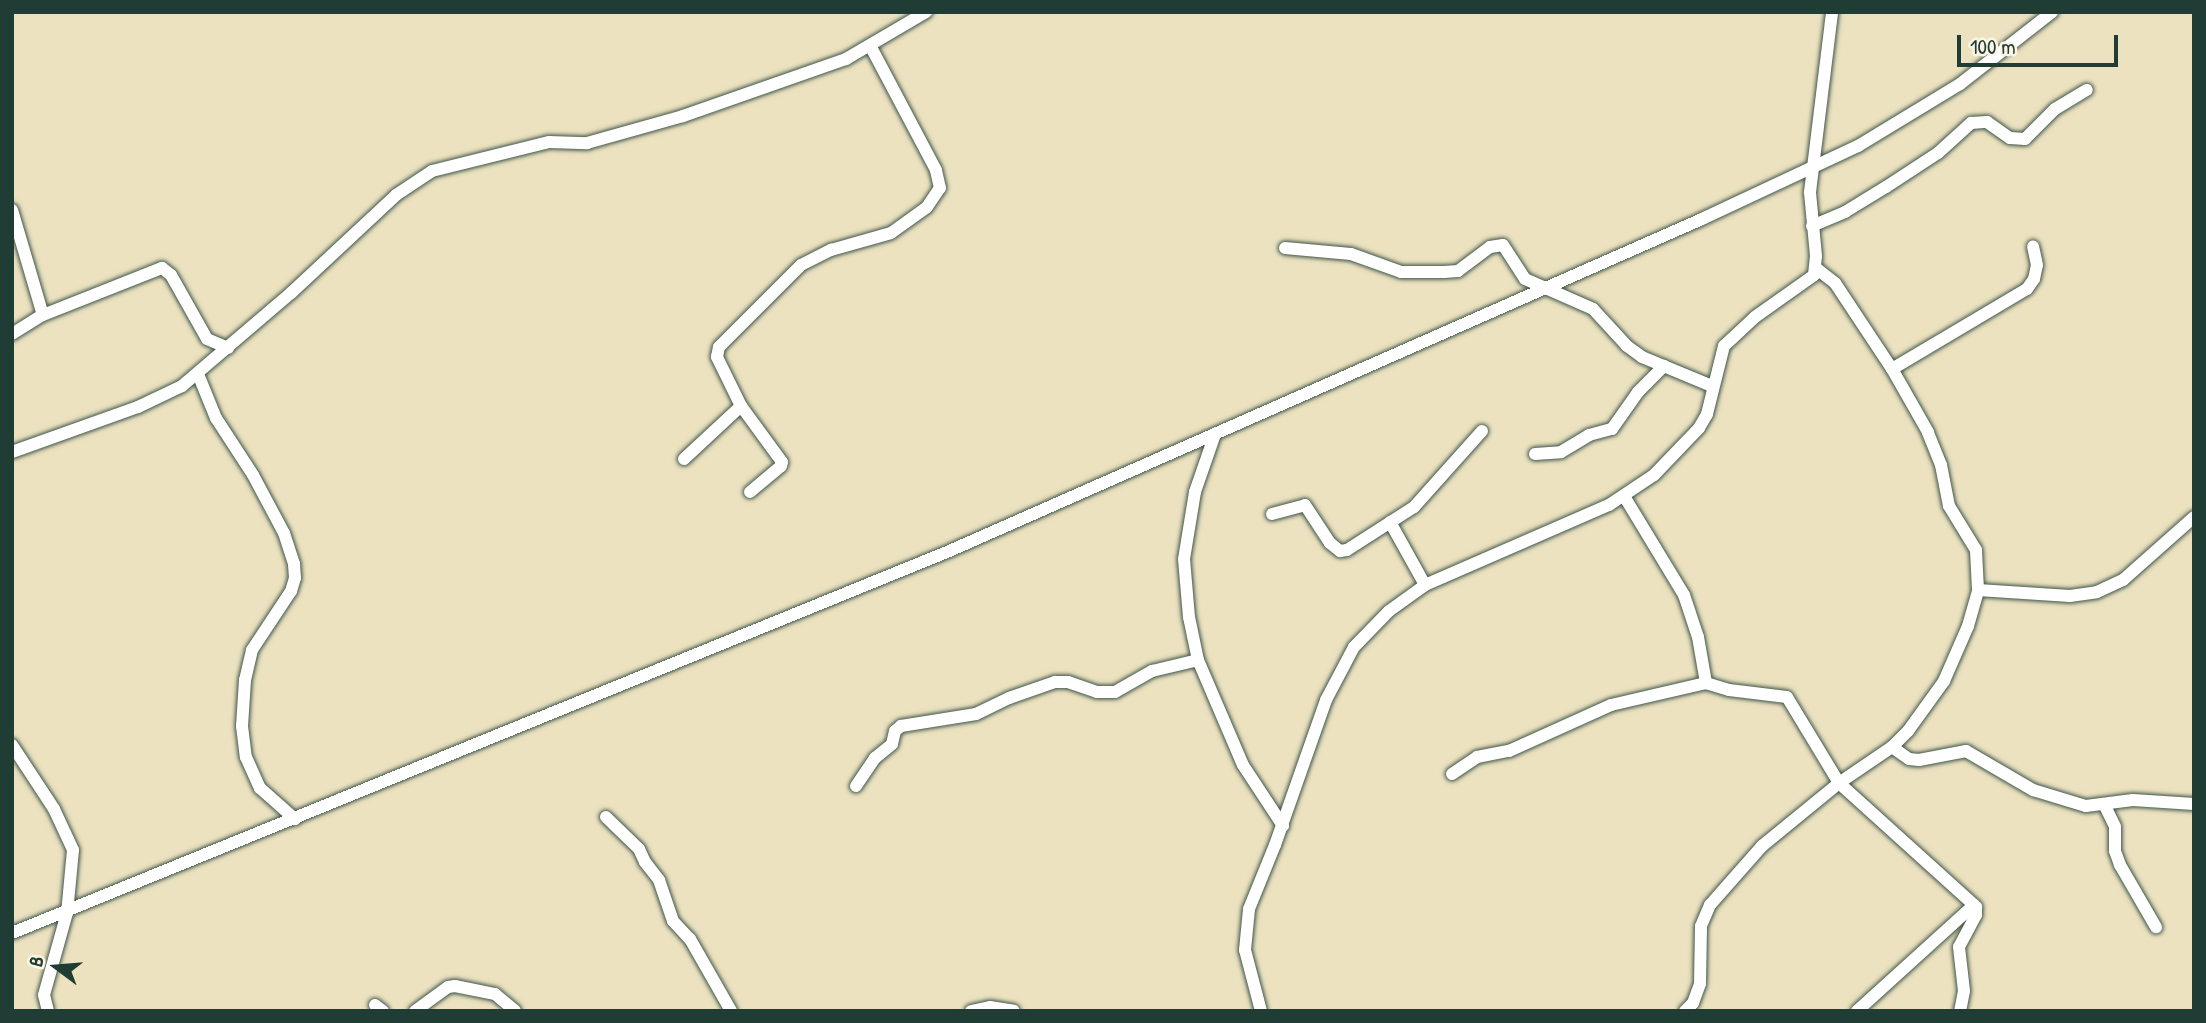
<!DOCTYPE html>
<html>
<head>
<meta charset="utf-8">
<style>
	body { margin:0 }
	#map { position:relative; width:2206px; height:1023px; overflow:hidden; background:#ece2c0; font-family:"Patrick Hand",sans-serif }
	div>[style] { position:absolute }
	.roads { filter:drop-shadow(0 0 2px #3e5649) drop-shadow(0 0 2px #3e5649) }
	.minor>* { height:12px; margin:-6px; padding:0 6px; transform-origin:6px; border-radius:6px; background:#fff }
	span { translate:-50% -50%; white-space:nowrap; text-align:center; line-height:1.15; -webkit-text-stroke:5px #fcf5e5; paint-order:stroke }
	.frame { position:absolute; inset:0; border:14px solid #1f3d34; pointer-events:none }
	.north { position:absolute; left:21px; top:932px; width:70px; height:70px; -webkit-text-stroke:5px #fcf5e5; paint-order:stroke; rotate:286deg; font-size:19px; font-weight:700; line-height:28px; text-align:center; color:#1f3d34 }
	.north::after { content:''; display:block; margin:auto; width:24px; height:32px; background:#1f3d34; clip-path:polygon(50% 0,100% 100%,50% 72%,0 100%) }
	.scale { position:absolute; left:1957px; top:35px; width:161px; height:32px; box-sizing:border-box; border:4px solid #1f3d34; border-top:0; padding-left:9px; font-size:21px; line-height:24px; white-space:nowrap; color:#1f3d34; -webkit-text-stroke:5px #fcf5e5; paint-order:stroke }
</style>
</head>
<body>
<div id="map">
	<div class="roads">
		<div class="minor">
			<i style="left:12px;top:210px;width:109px;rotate:73.6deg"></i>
			<i style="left:1812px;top:226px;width:36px;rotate:-23deg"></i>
			<i style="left:1845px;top:212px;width:48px;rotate:-31.4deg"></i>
			<i style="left:1886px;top:187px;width:62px;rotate:-33.2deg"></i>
			<i style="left:1938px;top:153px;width:45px;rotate:-42.3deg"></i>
			<i style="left:1971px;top:123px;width:16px;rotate:-4deg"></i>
			<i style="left:1987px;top:122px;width:28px;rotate:35deg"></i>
			<i style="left:2010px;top:138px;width:15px;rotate:4deg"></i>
			<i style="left:2025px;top:139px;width:42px;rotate:-45deg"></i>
			<i style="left:2055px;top:109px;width:37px;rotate:-31deg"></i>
			<i style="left:1285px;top:248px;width:66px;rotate:5.2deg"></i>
			<i style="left:1351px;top:254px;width:53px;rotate:19.8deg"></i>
			<i style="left:1401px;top:272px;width:43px"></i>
			<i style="left:1444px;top:272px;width:14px;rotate:-4deg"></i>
			<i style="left:1458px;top:271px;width:40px;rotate:-37deg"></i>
			<i style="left:1490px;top:247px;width:13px;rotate:-9deg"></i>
			<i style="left:1503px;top:245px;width:40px;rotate:57.1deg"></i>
			<i style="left:1525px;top:279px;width:74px;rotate:23.8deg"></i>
			<i style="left:1593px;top:309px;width:50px;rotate:47.4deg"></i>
			<i style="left:1627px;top:346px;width:19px;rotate:36deg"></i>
			<i style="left:1642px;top:357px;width:76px;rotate:22.5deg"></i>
			<i style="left:12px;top:334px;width:36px;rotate:-32deg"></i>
			<i style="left:43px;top:315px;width:128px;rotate:-21.6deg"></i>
			<i style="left:162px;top:268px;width:11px;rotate:38deg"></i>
			<i style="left:171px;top:275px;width:73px;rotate:60.6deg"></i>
			<i style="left:207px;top:339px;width:23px;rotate:23deg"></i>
			<i style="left:1892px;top:369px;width:157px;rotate:-30.7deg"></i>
			<i style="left:2027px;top:289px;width:12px;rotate:-55deg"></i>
			<i style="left:2034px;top:279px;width:14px;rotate:-78deg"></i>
			<i style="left:2037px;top:265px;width:19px;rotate:-102deg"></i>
			<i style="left:198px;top:374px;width:48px;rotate:67.8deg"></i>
			<i style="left:216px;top:418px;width:68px;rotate:57deg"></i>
			<i style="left:253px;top:475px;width:66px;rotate:61.9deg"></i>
			<i style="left:284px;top:533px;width:33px;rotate:72deg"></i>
			<i style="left:294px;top:564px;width:14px;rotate:86deg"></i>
			<i style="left:295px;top:578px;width:14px;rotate:107deg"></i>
			<i style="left:291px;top:591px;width:71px;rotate:123.5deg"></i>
			<i style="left:252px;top:650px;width:31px;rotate:103deg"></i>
			<i style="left:245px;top:680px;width:46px;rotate:93.7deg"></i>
			<i style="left:242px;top:726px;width:31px;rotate:83deg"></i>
			<i style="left:246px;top:757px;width:34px;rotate:66deg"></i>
			<i style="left:260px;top:788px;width:47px;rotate:41.5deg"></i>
			<i style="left:1214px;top:437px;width:58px;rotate:109.1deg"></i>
			<i style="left:1195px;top:492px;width:68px;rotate:99.3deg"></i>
			<i style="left:1184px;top:559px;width:58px;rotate:85.1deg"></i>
			<i style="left:1189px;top:617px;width:44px;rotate:78.2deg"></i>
			<i style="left:1198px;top:660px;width:114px;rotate:66.8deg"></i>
			<i style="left:1243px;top:765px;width:73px;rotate:56.7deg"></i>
			<i style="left:12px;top:452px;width:134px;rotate:-19.7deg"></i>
			<i style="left:138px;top:407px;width:49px;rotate:-25.5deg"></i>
			<i style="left:182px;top:386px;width:143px;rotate:-40.5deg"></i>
			<i style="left:291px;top:293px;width:144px;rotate:-43deg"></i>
			<i style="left:396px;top:195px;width:43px;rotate:-33.7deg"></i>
			<i style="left:432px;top:171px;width:121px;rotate:-13.9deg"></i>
			<i style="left:549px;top:142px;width:38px;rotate:2deg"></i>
			<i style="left:587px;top:143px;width:100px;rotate:-15.7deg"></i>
			<i style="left:683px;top:116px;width:173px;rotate:-19.3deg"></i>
			<i style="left:846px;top:59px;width:93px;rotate:-30.4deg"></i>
			<i style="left:1535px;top:454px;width:26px;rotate:-4deg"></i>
			<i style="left:1561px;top:452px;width:33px;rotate:-31deg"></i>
			<i style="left:1589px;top:435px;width:24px;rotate:-15deg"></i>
			<i style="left:1612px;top:429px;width:45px;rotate:-54.9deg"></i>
			<i style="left:1638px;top:392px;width:37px;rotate:-45deg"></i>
			<i style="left:684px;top:459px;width:78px;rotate:-42.9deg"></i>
			<i style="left:750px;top:492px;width:40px;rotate:-40deg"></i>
			<i style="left:781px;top:466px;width:4px;rotate:-76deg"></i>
			<i style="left:782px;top:462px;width:69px;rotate:-126.2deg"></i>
			<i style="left:741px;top:406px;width:55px;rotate:-116.1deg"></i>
			<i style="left:717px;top:357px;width:10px;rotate:-79deg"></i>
			<i style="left:719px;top:347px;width:116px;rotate:-45deg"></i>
			<i style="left:801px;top:265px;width:34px;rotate:-27deg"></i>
			<i style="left:831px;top:250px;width:62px;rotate:-15.8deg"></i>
			<i style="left:891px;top:233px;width:44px;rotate:-35.8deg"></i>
			<i style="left:927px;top:207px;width:23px;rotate:-56deg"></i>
			<i style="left:940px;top:188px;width:18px;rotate:-103deg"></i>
			<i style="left:936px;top:170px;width:139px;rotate:-117.9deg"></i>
			<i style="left:1624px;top:496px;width:116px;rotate:58.8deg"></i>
			<i style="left:1684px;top:595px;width:44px;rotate:71.6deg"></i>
			<i style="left:1698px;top:637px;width:47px;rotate:80.1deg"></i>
			<i style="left:1706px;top:683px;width:24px;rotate:17deg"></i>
			<i style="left:1729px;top:690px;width:58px;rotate:6.9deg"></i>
			<i style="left:1787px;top:697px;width:100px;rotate:58.8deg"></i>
			<i style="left:1839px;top:783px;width:185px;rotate:42.1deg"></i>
			<i style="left:1976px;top:907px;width:8px;rotate:90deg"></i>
			<i style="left:1976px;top:915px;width:36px;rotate:118deg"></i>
			<i style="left:1959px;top:947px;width:44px;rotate:83.5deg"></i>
			<i style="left:1964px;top:991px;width:20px;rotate:101deg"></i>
			<i style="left:1272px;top:514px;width:34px;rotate:-15deg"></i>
			<i style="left:1305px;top:505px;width:45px;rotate:56.7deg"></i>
			<i style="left:1330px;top:543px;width:13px;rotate:39deg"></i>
			<i style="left:1340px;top:551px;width:7px;rotate:-8deg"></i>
			<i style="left:1347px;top:550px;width:80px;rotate:-32.7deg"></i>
			<i style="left:1414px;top:507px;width:102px;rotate:-48.2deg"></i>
			<i style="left:1390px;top:522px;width:72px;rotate:60.9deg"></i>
			<i style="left:1978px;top:590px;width:92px;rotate:3.7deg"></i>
			<i style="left:2070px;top:596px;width:27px;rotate:-8deg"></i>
			<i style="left:2097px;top:592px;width:29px;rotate:-25deg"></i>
			<i style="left:2123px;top:580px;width:95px;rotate:-41.6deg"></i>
			<i style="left:12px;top:745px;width:77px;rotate:56.7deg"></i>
			<i style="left:54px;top:809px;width:45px;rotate:65.1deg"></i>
			<i style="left:73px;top:850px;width:63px;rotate:95.4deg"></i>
			<i style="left:67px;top:913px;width:85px;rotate:105.7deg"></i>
			<i style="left:44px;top:995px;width:16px;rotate:76deg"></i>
			<i style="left:1892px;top:747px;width:21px;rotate:35deg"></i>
			<i style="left:1909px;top:759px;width:10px;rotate:6deg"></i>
			<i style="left:1919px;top:760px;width:48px;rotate:-10.8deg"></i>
			<i style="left:1966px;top:751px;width:78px;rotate:30.2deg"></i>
			<i style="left:2033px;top:790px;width:55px;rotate:16.8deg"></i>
			<i style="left:2086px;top:806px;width:47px;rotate:-7.3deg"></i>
			<i style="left:2133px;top:800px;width:61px;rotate:3.8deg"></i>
			<i style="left:1452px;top:774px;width:30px;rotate:-34deg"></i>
			<i style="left:1477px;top:757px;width:33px;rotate:-11deg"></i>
			<i style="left:1509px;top:751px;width:112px;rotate:-24.3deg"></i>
			<i style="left:1611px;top:705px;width:98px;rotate:-13deg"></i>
			<i style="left:856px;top:786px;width:34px;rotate:-56deg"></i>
			<i style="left:875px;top:758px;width:22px;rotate:-39deg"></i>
			<i style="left:892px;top:744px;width:13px;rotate:-77deg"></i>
			<i style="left:895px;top:731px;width:8px;rotate:-40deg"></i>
			<i style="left:901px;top:726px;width:76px;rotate:-9.1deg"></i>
			<i style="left:976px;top:714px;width:37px;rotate:-26deg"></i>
			<i style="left:1009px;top:698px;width:49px;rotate:-19.2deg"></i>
			<i style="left:1055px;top:682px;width:13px"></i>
			<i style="left:1068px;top:682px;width:31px;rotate:19deg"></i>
			<i style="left:1097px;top:692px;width:18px"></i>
			<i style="left:1115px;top:692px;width:43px;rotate:-29.6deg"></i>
			<i style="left:1152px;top:671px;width:47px;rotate:-13.4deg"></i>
			<i style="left:2104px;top:804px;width:25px;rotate:64deg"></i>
			<i style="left:2115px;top:827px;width:24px;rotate:90deg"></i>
			<i style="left:2115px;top:851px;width:15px;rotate:70deg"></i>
			<i style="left:2120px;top:865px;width:72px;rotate:59.9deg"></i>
			<i style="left:606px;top:817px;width:46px;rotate:44.1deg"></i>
			<i style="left:639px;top:849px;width:14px;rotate:65deg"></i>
			<i style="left:645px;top:862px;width:23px;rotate:52deg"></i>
			<i style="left:659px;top:880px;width:43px;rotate:71.1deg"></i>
			<i style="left:673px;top:921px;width:25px;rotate:47deg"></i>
			<i style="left:690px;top:939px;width:83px;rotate:60.3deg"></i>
			<i style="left:12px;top:933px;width:1010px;rotate:-22.17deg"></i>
			<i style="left:947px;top:552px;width:825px;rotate:-23.8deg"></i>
			<i style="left:1702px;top:219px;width:172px;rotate:-25.1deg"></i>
			<i style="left:1858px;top:146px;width:119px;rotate:-31.3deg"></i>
			<i style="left:1960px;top:84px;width:117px;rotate:-38deg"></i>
			<i style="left:375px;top:1005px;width:10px;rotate:37deg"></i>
			<i style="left:415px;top:1011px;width:41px;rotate:-36deg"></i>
			<i style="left:448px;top:987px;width:7px;rotate:-8deg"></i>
			<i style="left:455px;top:986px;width:41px;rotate:11.3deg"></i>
			<i style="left:495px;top:994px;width:26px;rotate:40deg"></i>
			<i style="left:971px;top:1011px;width:19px;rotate:-12deg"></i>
			<i style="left:990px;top:1007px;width:24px;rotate:9deg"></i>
			<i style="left:1261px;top:1011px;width:63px;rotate:-104.7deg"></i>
			<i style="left:1245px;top:950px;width:41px;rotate:-84.4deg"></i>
			<i style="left:1249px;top:909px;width:69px;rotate:-67.9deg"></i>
			<i style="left:1275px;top:845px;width:154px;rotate:-70.6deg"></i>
			<i style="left:1326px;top:700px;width:60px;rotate:-62.2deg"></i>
			<i style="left:1354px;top:647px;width:50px;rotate:-45.8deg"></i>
			<i style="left:1389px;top:611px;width:44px;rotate:-35.8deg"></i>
			<i style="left:1425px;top:585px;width:201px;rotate:-23.5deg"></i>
			<i style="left:1609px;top:505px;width:54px;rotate:-33.7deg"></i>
			<i style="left:1654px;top:475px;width:65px;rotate:-46.2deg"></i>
			<i style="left:1699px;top:428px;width:16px;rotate:-60deg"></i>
			<i style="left:1707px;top:414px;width:70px;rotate:-76deg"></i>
			<i style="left:1724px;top:346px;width:42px;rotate:-43.1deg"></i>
			<i style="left:1755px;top:317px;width:72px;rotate:-35.4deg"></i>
			<i style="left:1814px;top:275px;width:19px;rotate:-84deg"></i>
			<i style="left:1816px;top:256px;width:64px;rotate:-95.4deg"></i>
			<i style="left:1810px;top:192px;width:181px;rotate:-83deg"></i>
			<i style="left:1685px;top:1011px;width:11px;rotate:-45deg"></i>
			<i style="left:1693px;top:1003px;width:20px;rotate:-70deg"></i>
			<i style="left:1700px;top:984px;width:58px;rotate:-89deg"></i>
			<i style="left:1701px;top:926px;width:23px;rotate:-67deg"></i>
			<i style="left:1710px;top:905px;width:79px;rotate:-48.6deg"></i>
			<i style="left:1762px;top:846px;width:99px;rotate:-39.3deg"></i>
			<i style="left:1839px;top:783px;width:64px;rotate:-34.2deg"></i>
			<i style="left:1892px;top:747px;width:23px;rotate:-45deg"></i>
			<i style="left:1908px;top:731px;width:62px;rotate:-54.2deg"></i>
			<i style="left:1944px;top:681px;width:60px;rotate:-66.4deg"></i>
			<i style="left:1968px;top:626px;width:37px;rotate:-74deg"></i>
			<i style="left:1978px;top:590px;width:40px;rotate:-92.9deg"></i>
			<i style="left:1976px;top:550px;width:52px;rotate:-121.5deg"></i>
			<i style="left:1949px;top:506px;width:42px;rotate:-101deg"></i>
			<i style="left:1941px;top:465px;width:35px;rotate:-112deg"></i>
			<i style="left:1928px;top:432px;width:73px;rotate:-119.7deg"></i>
			<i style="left:1892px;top:369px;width:103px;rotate:-123.5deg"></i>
			<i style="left:1835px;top:283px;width:23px;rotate:-142deg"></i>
			<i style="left:1857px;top:1011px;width:158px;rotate:-42.2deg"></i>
		</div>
	</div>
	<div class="frame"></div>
	<div class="north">B</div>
	<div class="scale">100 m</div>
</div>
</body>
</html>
